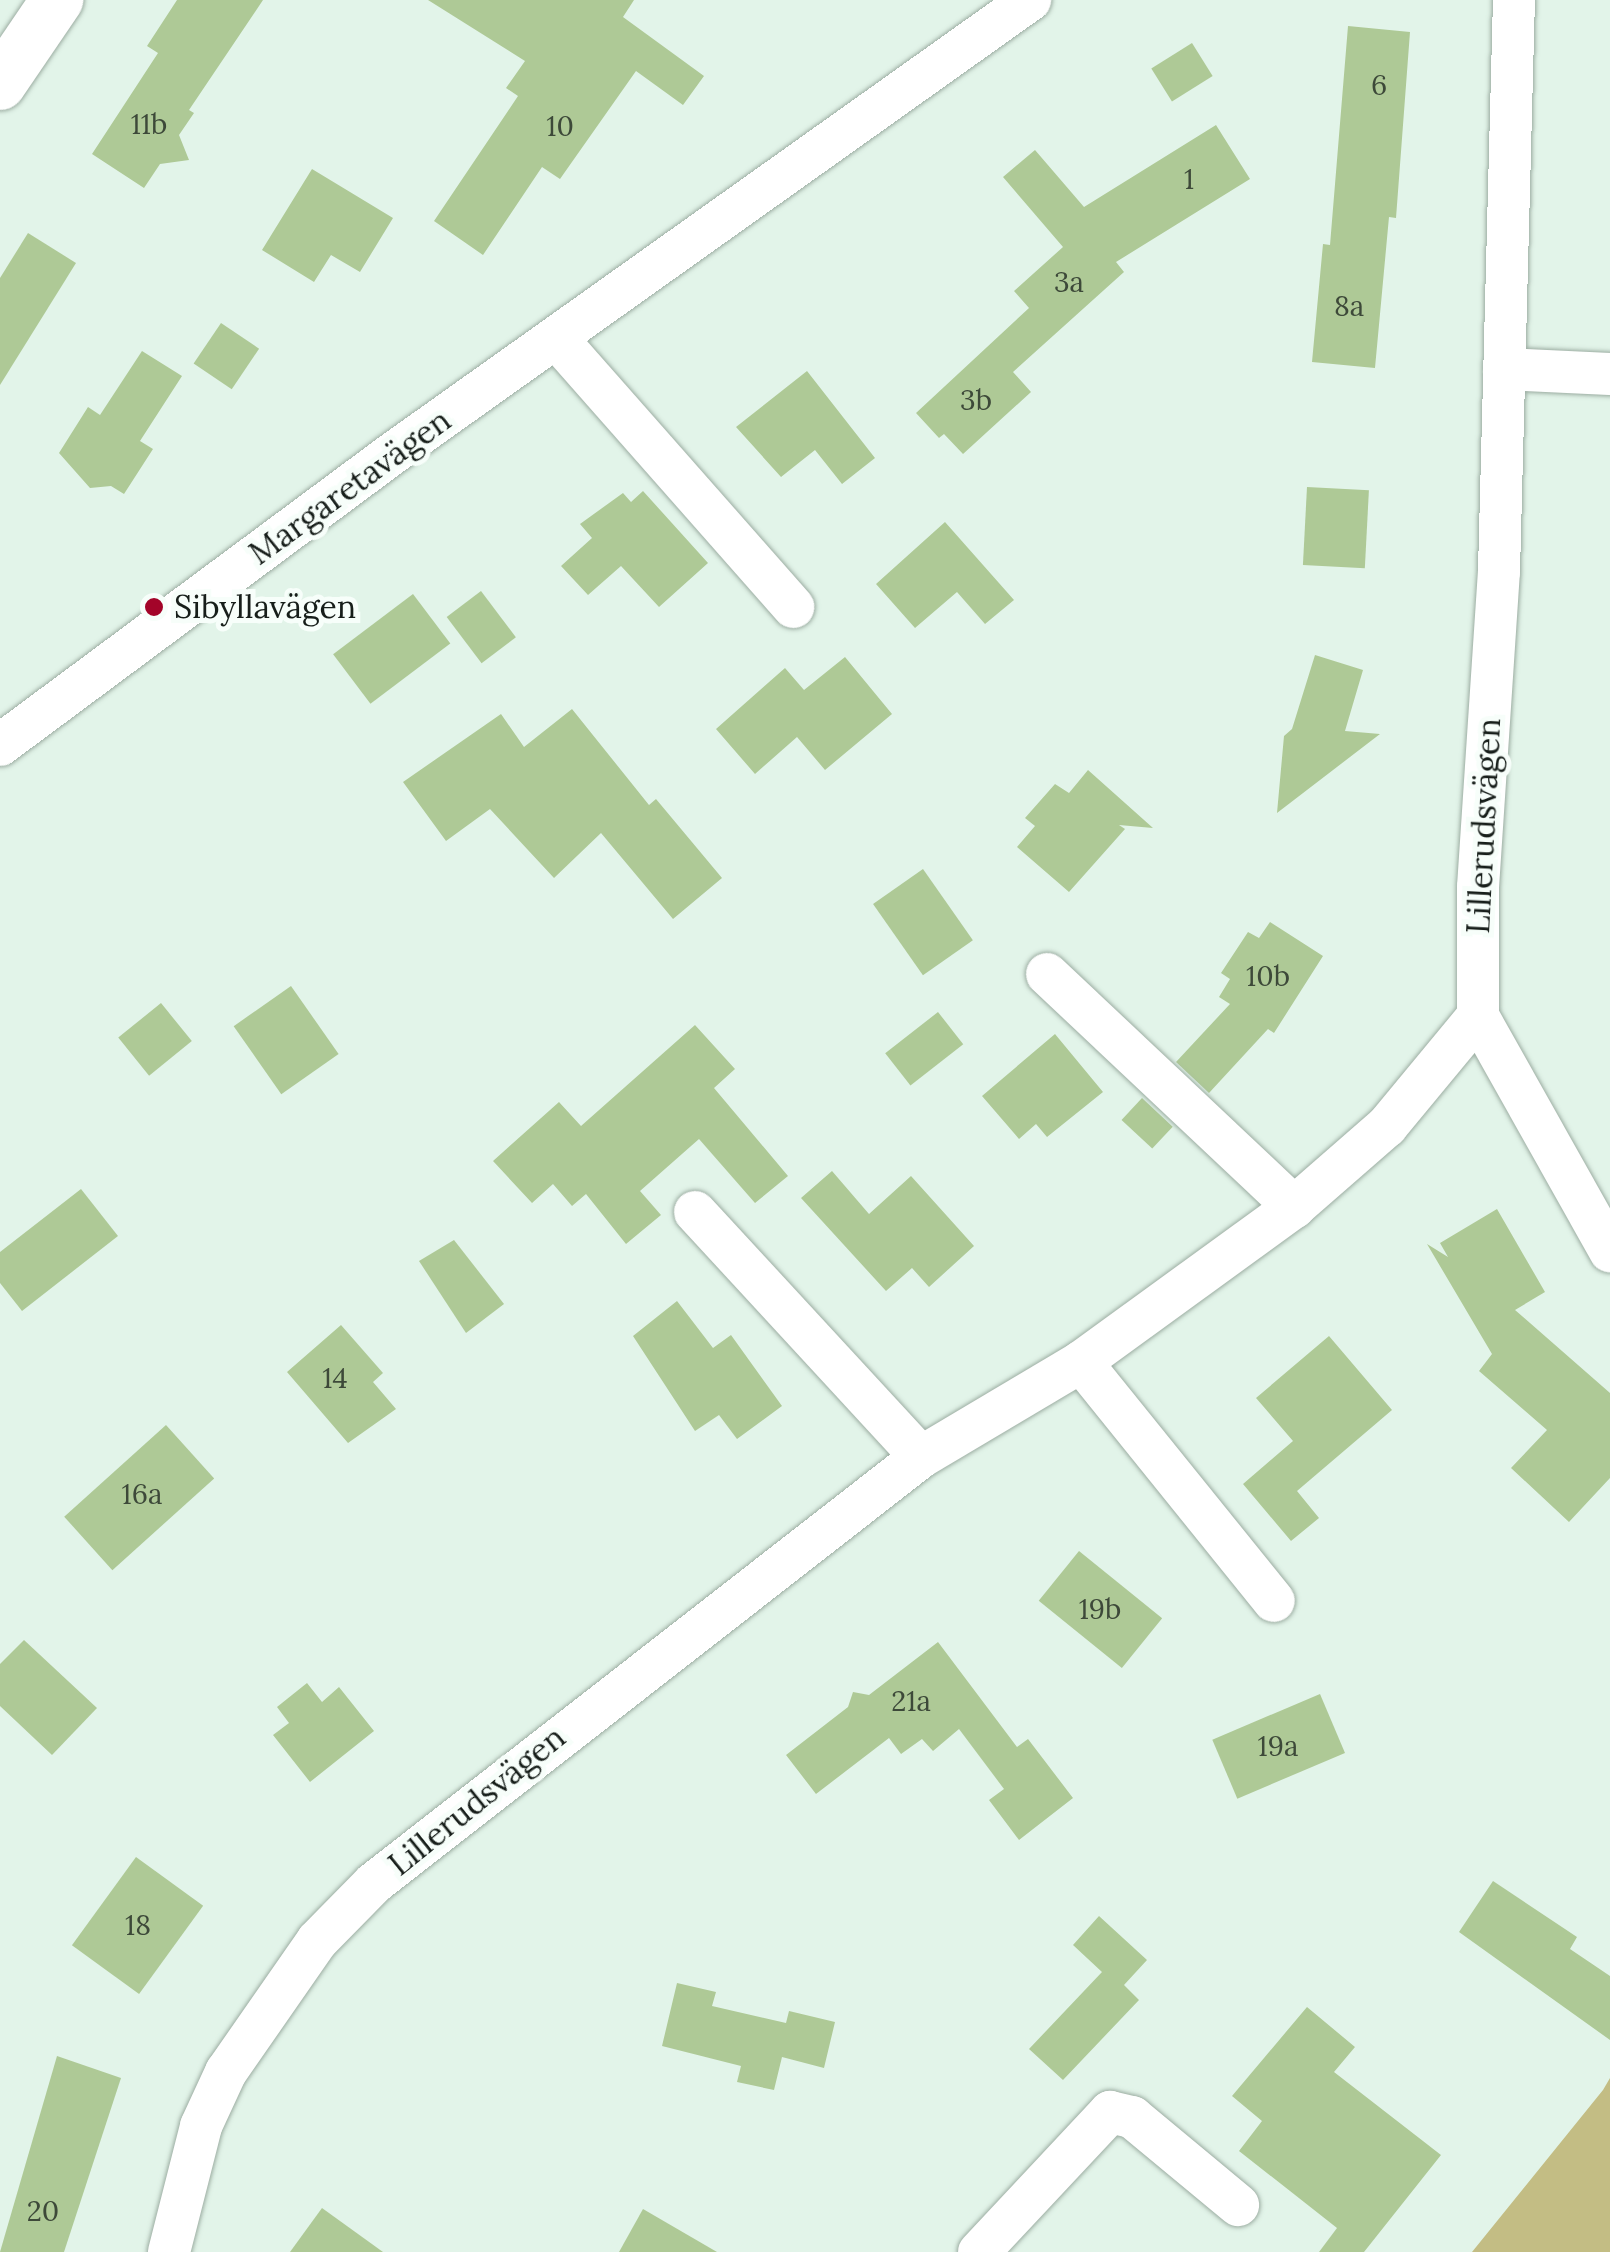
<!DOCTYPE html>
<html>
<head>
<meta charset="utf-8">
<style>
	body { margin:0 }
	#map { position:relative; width:1610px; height:2252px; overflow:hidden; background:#e2f4e9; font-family:Lora,serif }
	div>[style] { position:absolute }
	.forest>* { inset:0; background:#c3bd84 }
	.building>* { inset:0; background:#aec996; transform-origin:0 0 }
	.roads { filter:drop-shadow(0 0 2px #9cada2) drop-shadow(0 0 2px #9cada2) }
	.minor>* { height:42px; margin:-21px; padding:0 21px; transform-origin:21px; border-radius:21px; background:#fff }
	.tertiary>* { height:52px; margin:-26px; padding:0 26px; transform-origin:26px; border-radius:26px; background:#fff }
	.dots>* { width:28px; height:28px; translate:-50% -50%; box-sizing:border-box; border:5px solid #f7fefa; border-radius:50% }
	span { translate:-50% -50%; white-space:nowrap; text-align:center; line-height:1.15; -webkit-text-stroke:10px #f7fefa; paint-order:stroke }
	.number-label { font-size:28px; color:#3d4939 }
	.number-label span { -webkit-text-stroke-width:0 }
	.street-label { font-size:32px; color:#171e1a }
	.poi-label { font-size:32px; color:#171e1a }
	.left { translate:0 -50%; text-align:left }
</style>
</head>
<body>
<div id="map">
	<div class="forest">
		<i style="clip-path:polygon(1610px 2078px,1610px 2252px,1472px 2252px,1603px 2090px)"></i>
	</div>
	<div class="building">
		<i style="clip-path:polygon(177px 0,263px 0,189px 110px,194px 113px,179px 135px,189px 160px,160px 164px,144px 188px,92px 154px,158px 53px,147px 46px)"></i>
		<i style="clip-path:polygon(428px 0,634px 0,623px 17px,704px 76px,683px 105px,636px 71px,560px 179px,542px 167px,483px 255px,434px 221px,518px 96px,506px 88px,525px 61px)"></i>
		<i style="clip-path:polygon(1348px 26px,1410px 32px,1396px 218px,1389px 217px,1375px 368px,1312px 362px,1323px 244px,1330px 245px)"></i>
		<i style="left:1192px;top:43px;width:39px;height:48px;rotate:58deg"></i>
		<i style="clip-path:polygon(1216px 125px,1250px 179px,1116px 262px,1124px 272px,1013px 372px,1031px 392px,963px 454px,944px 434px,939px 438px,916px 413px,1029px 308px,1014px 291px,1063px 247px,1003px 177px,1035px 150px,1084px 207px)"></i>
		<i style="clip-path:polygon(312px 169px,393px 218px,360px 272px,331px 255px,314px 282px,262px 250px)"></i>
		<i style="clip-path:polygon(28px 233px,76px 263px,0 385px,0 278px)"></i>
		<i style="left:221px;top:323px;width:46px;height:49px;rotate:34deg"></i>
		<i style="clip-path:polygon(142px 351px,182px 376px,140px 441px,153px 449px,124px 494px,111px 486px,90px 488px,59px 453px,88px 407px,100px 415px)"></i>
		<i style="clip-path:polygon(807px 371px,875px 458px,842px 484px,815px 450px,781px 477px,736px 427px)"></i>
		<i style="left:1307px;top:487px;width:62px;height:78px;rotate:3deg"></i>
		<i style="clip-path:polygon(643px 491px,708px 563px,659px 607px,621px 566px,588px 595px,561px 566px,592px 538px,580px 524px,623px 493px,631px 502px)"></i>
		<i style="clip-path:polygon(945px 522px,1014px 600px,985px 624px,957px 592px,915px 628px,876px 584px)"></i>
		<i style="left:481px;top:591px;width:58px;height:43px;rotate:53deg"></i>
		<i style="left:413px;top:594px;width:62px;height:100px;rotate:53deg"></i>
		<i style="clip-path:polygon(1315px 655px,1363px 670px,1345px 731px,1380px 734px,1277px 813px,1284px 736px,1292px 729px)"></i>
		<i style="clip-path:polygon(845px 657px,892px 714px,825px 770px,797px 737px,755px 774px,716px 729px,785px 668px,804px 690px)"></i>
		<i style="clip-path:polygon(572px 709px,649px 805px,656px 799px,722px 878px,673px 919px,601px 833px,554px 878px,490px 809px,446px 841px,403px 782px,501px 714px,524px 747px)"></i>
		<i style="clip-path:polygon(1088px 770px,1153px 828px,1119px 825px,1125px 829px,1069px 892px,1017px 847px,1035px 826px,1025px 818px,1055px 784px,1069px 793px)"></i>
		<i style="left:923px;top:869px;width:87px;height:61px;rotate:55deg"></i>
		<i style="clip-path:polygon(1270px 922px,1323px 956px,1274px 1033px,1268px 1029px,1209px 1093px,1176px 1062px,1230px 1004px,1219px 997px,1230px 979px,1221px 973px,1248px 932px,1259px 938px)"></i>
		<i style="left:291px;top:986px;width:83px;height:70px;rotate:55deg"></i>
		<i style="left:161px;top:1003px;width:49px;height:55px;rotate:51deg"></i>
		<i style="left:938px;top:1012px;width:41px;height:67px;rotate:52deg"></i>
		<i style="clip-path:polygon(695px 1025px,735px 1069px,714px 1088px,788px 1176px,755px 1203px,699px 1139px,640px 1191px,661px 1215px,626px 1244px,586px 1194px,572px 1206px,553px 1184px,532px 1203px,493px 1161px,559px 1102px,581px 1126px)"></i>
		<i style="clip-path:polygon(1055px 1034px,1103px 1092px,1047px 1137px,1036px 1124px,1019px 1139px,982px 1096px)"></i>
		<i style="left:1142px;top:1098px;width:42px;height:30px;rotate:43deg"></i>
		<i style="clip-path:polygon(832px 1171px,869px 1214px,911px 1176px,974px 1246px,929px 1287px,912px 1268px,886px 1291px,801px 1198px)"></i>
		<i style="clip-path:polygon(81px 1189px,118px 1236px,22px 1311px,0 1283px,0 1252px)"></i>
		<i style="clip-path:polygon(1497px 1209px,1545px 1292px,1515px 1310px,1610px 1393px,1610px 1478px,1569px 1522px,1511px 1468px,1547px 1430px,1479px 1371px,1492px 1354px,1427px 1244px,1448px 1257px,1440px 1243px)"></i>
		<i style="clip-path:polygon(454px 1240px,504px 1304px,466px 1333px,419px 1261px)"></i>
		<i style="clip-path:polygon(677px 1301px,713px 1348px,731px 1335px,782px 1406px,737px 1439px,719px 1415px,695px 1431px,633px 1336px)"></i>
		<i style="clip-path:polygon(341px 1325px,383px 1373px,373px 1382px,396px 1409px,348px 1443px,287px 1372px)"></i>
		<i style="clip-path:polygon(1329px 1336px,1392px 1410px,1297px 1491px,1319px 1518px,1291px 1541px,1243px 1484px,1293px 1441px,1256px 1398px)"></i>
		<i style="left:166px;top:1425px;width:72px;height:137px;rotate:48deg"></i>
		<i style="left:1079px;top:1551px;width:107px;height:64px;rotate:39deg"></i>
		<i style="clip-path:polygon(24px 1640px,97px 1708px,52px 1755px,0 1706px,0 1664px)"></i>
		<i style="clip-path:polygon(938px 1642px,1017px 1747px,1028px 1739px,1073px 1798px,1019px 1840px,989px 1800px,1004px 1789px,959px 1729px,933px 1751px,922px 1739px,901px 1754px,889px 1738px,816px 1794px,786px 1755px,848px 1707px,853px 1692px,869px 1695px)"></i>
		<i style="clip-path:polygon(307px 1683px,322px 1702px,339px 1687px,374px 1731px,310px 1782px,273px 1735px,289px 1723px,277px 1707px)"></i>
		<i style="left:1320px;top:1694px;width:64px;height:117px;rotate:67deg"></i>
		<i style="left:136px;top:1857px;width:83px;height:109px;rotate:36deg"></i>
		<i style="clip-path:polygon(1493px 1881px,1577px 1937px,1570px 1949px,1610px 1976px,1610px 2040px,1459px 1932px)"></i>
		<i style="clip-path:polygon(1099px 1916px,1147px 1960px,1124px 1985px,1139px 2000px,1063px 2080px,1029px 2049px,1102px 1972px,1073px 1945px)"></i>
		<i style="clip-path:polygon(677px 1983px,716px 1992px,712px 2006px,786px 2023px,789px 2011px,835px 2022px,824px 2068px,782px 2057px,774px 2090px,737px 2082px,741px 2066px,662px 2046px)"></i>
		<i style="clip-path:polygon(1307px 2007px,1355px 2047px,1334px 2072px,1441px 2155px,1364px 2252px,1319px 2252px,1337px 2228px,1239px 2151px,1262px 2121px,1232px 2096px)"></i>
		<i style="clip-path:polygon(57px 2056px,121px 2078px,64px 2252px,0 2252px)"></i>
		<i style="clip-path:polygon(322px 2208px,383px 2252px,290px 2252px)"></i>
		<i style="clip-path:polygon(643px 2209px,717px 2252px,619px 2252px)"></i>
	</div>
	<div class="roads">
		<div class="minor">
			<i style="left:558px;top:340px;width:356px;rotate:48.6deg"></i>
			<i style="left:1504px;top:369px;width:106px;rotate:2.7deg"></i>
			<i style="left:0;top:745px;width:485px;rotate:-36.6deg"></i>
			<i style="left:389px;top:456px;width:787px;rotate:-35.43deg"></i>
			<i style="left:1047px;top:974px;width:340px;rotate:43.3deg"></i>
			<i style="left:1478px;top:1016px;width:270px;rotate:60.7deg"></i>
			<i style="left:695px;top:1212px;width:333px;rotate:47.3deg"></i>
			<i style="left:1081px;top:1362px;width:307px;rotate:51.1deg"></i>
			<i style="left:169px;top:2252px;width:130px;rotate:-75.7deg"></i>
			<i style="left:201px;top:2126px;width:60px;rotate:-65.2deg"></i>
			<i style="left:226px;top:2072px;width:160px;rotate:-55.2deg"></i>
			<i style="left:317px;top:1941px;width:81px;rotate:-45.5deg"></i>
			<i style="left:374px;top:1883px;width:693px;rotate:-37.91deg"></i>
			<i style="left:921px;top:1457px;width:186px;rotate:-30.7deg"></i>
			<i style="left:1081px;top:1362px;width:263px;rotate:-36deg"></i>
			<i style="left:1294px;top:1207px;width:123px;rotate:-41.1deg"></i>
			<i style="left:1387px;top:1126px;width:143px;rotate:-50.4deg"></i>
			<i style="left:1478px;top:1016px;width:129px;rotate:-90deg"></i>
			<i style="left:1478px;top:887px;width:317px;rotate:-86.2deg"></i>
			<i style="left:1499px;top:571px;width:571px;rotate:-88.5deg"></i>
			<i style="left:979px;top:2252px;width:192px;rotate:-46.9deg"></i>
			<i style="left:1110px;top:2112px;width:23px;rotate:13deg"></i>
			<i style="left:1132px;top:2117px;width:138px;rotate:39.7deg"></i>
		</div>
		<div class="tertiary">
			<i style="left:0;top:84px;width:102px;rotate:-55.8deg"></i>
		</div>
	</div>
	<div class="dots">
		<i style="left:154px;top:607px;background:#a30429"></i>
	</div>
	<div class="number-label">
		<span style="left:1379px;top:85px">6</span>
		<span style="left:149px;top:124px">11b</span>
		<span style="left:560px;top:126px">10</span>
		<span style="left:1189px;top:179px">1</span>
		<span style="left:1069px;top:282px">3a</span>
		<span style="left:1349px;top:306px">8a</span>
		<span style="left:976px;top:400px">3b</span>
		<span style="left:1268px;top:976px">10b</span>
		<span style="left:335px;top:1378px">14</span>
		<span style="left:142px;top:1494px">16a</span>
		<span style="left:1100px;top:1609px">19b</span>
		<span style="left:911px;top:1701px">21a</span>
		<span style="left:1278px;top:1746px">19a</span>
		<span style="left:138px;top:1925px">18</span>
		<span style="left:43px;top:2211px">20</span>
	</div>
	<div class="street-label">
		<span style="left:350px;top:487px;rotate:-36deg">Margaretavägen</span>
		<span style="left:1484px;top:826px;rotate:-87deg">Lillerudsvägen</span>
		<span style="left:477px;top:1801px;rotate:-39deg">Lillerudsvägen</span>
	</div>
	<div class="poi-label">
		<span class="left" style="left:174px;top:607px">Sibyllavägen</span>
	</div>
</div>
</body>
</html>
